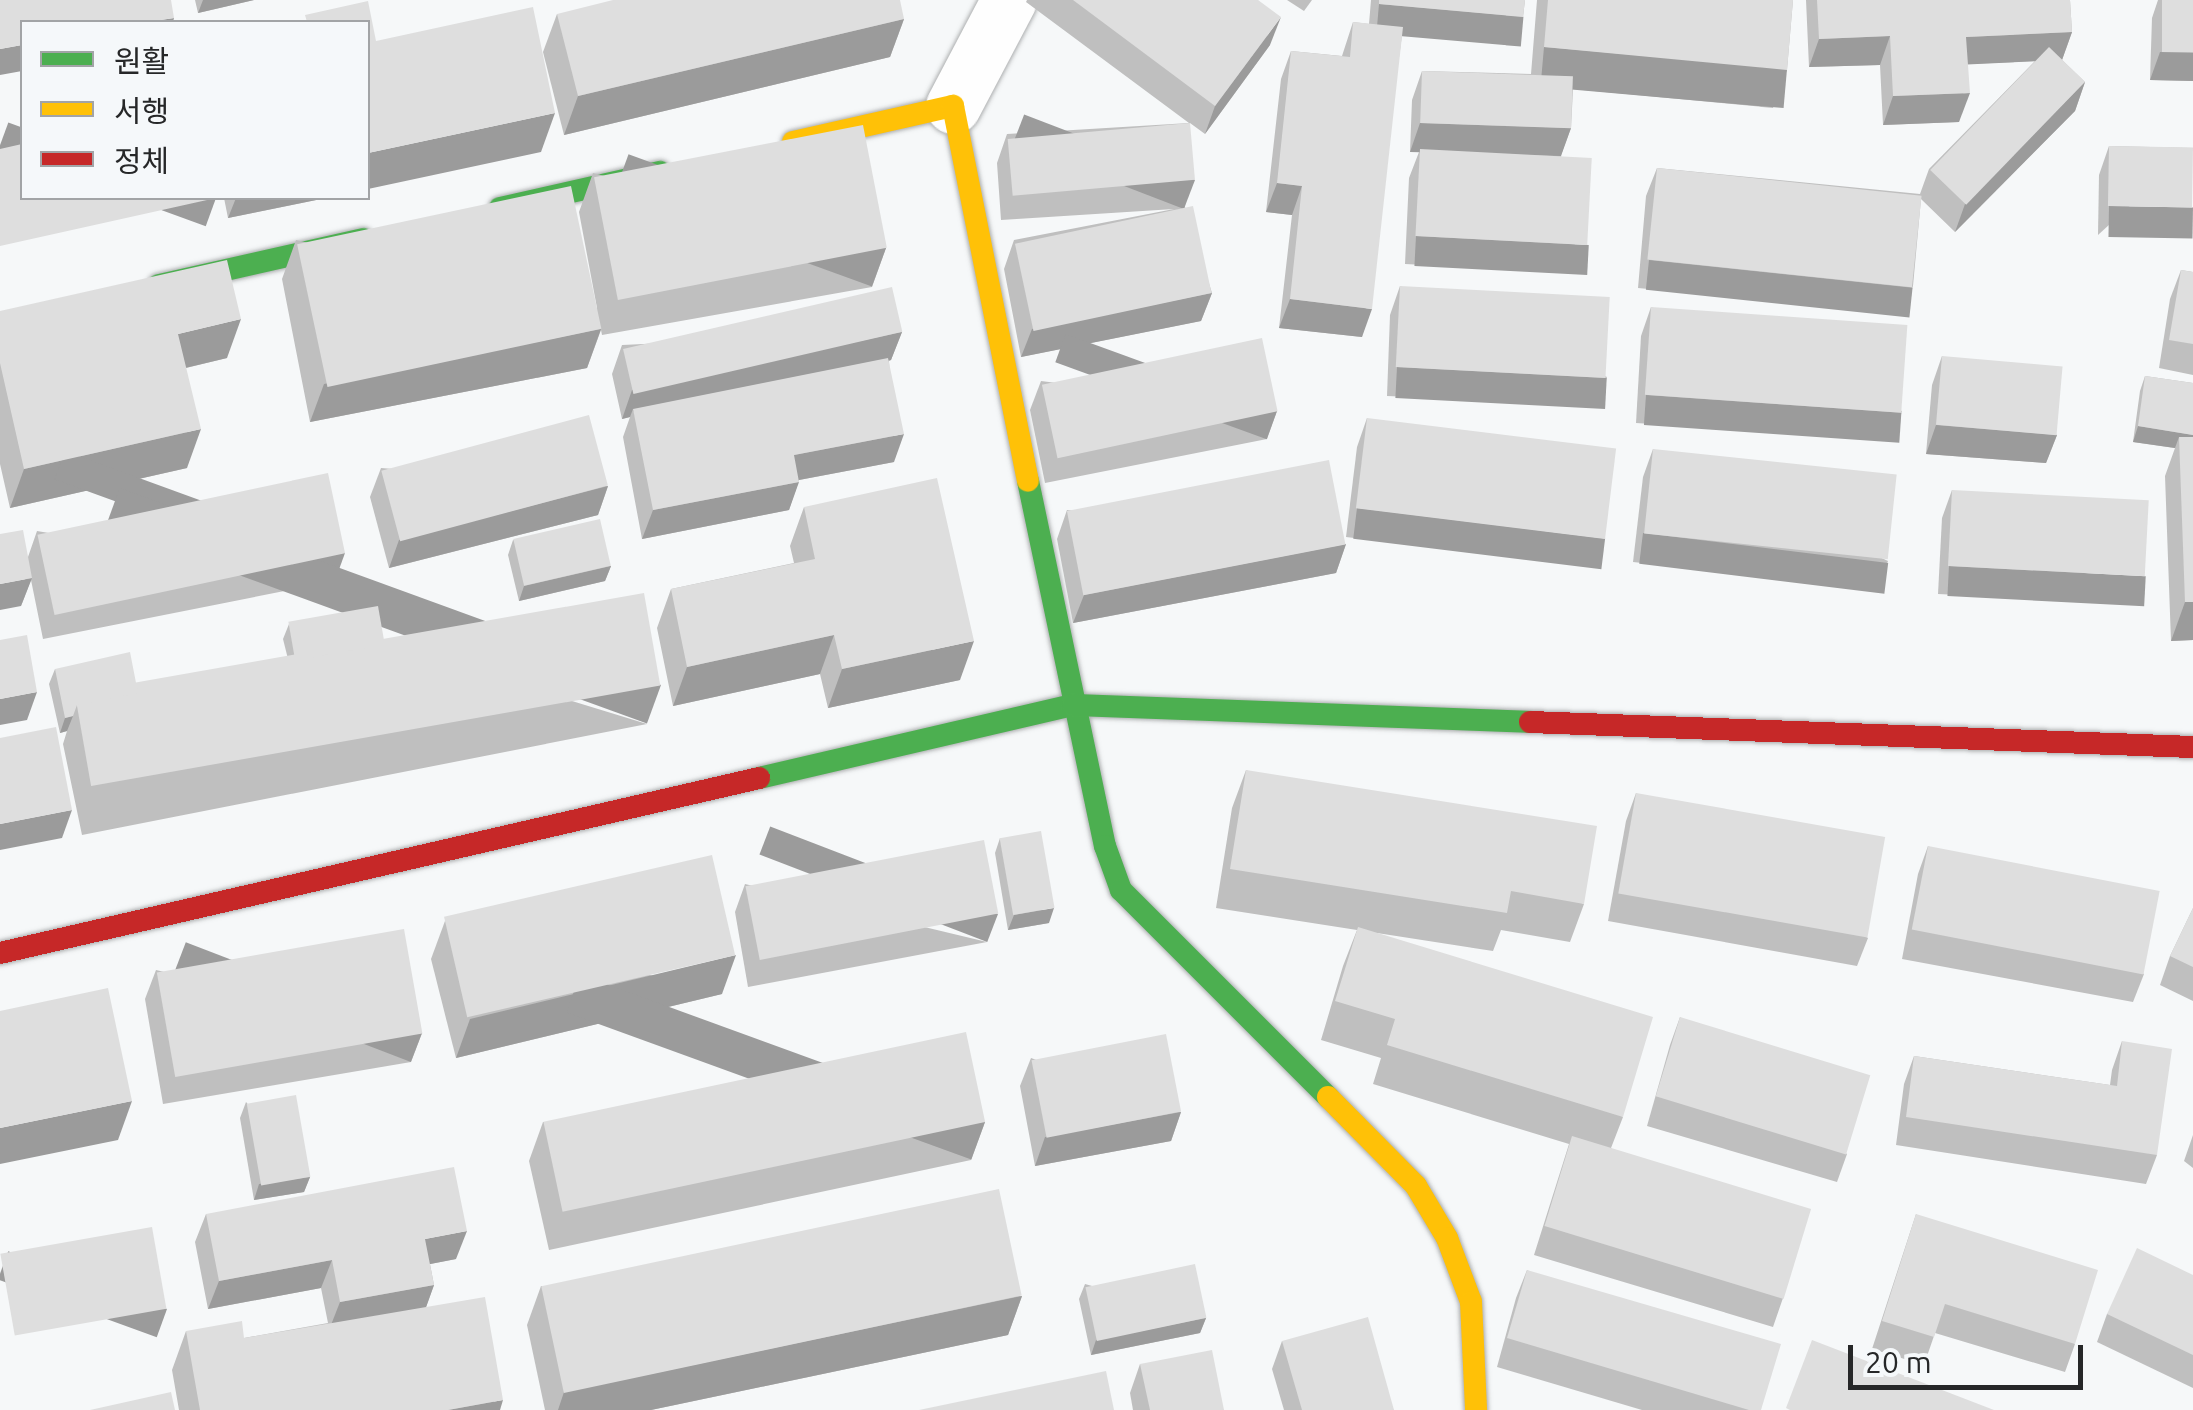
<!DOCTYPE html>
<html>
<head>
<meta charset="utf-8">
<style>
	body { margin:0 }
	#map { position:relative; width:2193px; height:1410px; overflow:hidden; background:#f6f8f9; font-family:Ubuntu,"Noto Sans KR",sans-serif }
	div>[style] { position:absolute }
	.roads { filter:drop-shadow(0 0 2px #adafb0) drop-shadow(0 0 2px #adafb0) }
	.street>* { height:55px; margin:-27.5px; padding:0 27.5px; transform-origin:27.5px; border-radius:27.5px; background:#fefefe }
	.fast>* { height:22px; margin:-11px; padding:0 11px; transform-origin:11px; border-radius:11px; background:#4caf50 }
	.slow>* { height:22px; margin:-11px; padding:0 11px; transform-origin:11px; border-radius:11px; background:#ffc107 }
	.jam>* { height:22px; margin:-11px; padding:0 11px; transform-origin:11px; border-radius:11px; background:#c62828 }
	.wall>* { inset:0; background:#bfbfbf }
	.shaded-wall>* { inset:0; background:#9b9b9b; transform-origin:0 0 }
	.building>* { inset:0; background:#dedede; transform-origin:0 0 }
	span { translate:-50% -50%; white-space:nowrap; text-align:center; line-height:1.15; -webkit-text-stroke:8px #f5f8fa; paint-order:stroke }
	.legend { position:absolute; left:20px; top:20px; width:350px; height:180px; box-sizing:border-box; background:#f5f8fa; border:2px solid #a2a4a6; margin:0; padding:12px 18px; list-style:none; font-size:30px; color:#262728 }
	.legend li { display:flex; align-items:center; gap:20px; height:50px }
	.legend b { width:50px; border:2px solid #a2a4a6 }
	.scale { position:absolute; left:1848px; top:1345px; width:235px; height:45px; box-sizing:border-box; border:5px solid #262728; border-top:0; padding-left:12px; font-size:30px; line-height:35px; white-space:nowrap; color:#262728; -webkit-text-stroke:8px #f5f8fa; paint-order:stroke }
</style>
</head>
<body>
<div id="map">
	<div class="roads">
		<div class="street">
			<i style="left:953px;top:106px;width:120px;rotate:-62.2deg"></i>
		</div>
		<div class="fast">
			<i style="left:500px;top:208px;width:164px;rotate:-12.7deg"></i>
			<i style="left:159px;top:285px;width:209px;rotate:-12.7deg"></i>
			<i style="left:1028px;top:481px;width:373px;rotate:78.1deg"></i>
			<i style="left:1105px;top:846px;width:47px;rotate:70deg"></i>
			<i style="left:1121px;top:890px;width:293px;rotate:45deg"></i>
			<i style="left:759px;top:778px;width:322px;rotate:-13.1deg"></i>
			<i style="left:1073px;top:705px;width:457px;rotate:2.1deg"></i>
		</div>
		<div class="slow">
			<i style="left:793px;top:142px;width:164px;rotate:-12.7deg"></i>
			<i style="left:953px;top:106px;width:382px;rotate:78.7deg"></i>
			<i style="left:1328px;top:1097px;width:125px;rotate:45.3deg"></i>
			<i style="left:1416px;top:1186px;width:61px;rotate:59.2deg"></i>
			<i style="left:1447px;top:1238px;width:68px;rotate:69.4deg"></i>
			<i style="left:1471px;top:1302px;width:108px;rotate:87.3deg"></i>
		</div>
		<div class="jam">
			<i style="left:1530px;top:722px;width:663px;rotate:2.16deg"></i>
			<i style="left:0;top:953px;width:779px;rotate:-12.98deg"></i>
		</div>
	</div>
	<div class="wall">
		<i style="clip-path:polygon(195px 0,254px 0,198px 13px)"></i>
		<i style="clip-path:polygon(1027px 0,1258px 0,1270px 45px,1205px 134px,1190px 123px,1185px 207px,1212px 293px,1201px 321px,1021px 357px,1004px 269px,1014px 240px,1174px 209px,1001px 220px,997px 163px,1007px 134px,1189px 123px,1026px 2px)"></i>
		<i style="clip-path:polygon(1287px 0,1312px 0,1304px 11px)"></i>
		<i style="clip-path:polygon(1371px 0,1525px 0,1523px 17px,1513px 45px,1402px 35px,1362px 337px,1279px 328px,1292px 215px,1266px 212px,1281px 79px,1291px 51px,1342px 56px,1353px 22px,1369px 24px)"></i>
		<i style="clip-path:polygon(1537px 0,1793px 0,1787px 70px,1773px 108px,1573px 89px,1571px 128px,1561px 155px,1579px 273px,1405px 264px,1409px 178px,1419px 152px,1410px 152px,1412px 100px,1422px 71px,1531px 74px)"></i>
		<i style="clip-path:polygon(1806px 0,2070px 0,2072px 32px,2062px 60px,2085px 82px,2075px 111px,1955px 232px,1921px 199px,1913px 286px,1903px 314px,1638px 288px,1646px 196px,1657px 168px,1920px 194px,1929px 169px,2035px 61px,1968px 64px,1959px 122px,1883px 125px,1880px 65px,1809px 67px)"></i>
		<i style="clip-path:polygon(2158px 0,2193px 0,2193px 81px,2150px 80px,2152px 18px)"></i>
		<i style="clip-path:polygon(557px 14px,904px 19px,890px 57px,564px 135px,543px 52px)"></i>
		<i style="clip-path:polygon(2109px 146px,2193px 148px,2098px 235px,2099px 175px)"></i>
		<i style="clip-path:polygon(593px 173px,886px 248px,872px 287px,602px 335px,601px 330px,587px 368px,310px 422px,282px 279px,296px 240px,597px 308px,579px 212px)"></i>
		<i style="clip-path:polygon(224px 198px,326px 198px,228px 218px)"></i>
		<i style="clip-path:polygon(2181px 270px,2193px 272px,2193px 375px,2159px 368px,2170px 299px)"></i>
		<i style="clip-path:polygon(1400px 286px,1607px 377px,1596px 405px,1387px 396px,1390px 315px)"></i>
		<i style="clip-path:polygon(1651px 307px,1902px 411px,1892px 440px,1636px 423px,1641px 336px)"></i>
		<i style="clip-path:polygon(0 311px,227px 358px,186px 368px,187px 468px,10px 508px,0 464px)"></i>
		<i style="clip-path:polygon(902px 332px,891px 360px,889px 361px,894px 462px,799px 480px,789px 510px,642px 539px,623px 437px,630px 417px,622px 419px,612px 374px,622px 345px)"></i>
		<i style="clip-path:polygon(1942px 356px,2057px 435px,2046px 463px,1926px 454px,1932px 385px)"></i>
		<i style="clip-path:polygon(2145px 376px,2193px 383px,2193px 640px,2171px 641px,2165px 476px,2175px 448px,2133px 442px,2140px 391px)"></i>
		<i style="clip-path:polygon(1041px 381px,1277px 411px,1267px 439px,1045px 483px,1030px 410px)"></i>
		<i style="clip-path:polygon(1367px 418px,1595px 567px,1346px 537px,1357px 447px)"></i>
		<i style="clip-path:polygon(1653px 449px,1888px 561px,1877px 589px,1633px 562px,1643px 477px)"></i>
		<i style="clip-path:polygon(381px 468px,608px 486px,598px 515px,389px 568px,370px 497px)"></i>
		<i style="clip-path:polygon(1952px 490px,2135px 604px,1938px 594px,1942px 518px)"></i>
		<i style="clip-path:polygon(804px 507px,960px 680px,828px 708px,820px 674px,673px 706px,657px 628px,671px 589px,794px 563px,790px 546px)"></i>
		<i style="clip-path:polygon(1067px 510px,1346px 544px,1336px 573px,1073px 623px,1057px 539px)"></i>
		<i style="clip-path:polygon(37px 531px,335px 581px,43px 639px,31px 580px,21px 606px,28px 557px)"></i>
		<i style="clip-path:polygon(513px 540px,611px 566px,605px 581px,519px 601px,508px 555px)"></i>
		<i style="clip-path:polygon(289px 624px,385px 644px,647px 724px,82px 835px,63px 744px,67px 731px,60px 733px,49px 684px,55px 669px,138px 693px,289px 663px,283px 639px)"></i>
		<i style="clip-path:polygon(1246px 770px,1584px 904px,1570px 942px,1501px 930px,1493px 951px,1377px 933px,1623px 1117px,1611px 1148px,1783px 1298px,1773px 1327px,1534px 1255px,1569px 1144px,1373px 1084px,1381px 1058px,1321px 1040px,1343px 966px,1357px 930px,1216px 908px,1232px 808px)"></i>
		<i style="clip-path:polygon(1636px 793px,1868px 938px,1857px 966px,1608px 921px,1626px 821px)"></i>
		<i style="clip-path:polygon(1000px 838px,1049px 923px,1008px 930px,995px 853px)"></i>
		<i style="clip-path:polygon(1928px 846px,2144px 974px,2133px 1002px,1902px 959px,1918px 874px)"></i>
		<i style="clip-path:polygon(745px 884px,987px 942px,748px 987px,735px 912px)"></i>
		<i style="clip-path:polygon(2193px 908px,2193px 1001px,2160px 985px,2170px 956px)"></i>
		<i style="clip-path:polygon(445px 921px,722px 994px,456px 1058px,431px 959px)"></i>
		<i style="clip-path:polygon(156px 970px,422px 1033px,411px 1062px,163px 1104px,145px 999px)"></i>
		<i style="clip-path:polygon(1680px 1017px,1847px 1154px,1837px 1182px,1647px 1126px,1670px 1045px)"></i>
		<i style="clip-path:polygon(2122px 1041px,2157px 1155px,2146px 1184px,1896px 1145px,1904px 1084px,1914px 1056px,2110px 1085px,2112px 1070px)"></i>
		<i style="clip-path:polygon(1031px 1058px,1181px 1112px,1171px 1141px,1035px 1166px,1020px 1086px)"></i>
		<i style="clip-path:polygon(246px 1102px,310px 1177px,304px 1192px,254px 1200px,240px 1118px)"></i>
		<i style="clip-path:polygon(543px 1122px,985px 1122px,971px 1160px,549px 1250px,529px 1161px)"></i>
		<i style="clip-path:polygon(2193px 1135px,2193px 1168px,2184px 1161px)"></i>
		<i style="clip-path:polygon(206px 1214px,456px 1259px,430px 1264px,434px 1285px,426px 1307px,500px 1410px,179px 1410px,172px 1370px,186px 1331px,244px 1338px,328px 1323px,321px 1288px,208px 1309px,195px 1242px)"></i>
		<i style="clip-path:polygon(1916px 1214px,2075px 1344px,2065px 1372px,1935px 1333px,1924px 1365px,1872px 1349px)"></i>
		<i style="clip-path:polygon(1527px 1270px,1761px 1410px,1642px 1410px,1497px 1367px,1516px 1298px)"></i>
		<i style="clip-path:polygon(2193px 1275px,2193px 1388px,2097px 1342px,2107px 1314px)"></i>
		<i style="clip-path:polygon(1085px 1284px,1206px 1318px,1200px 1333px,1091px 1355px,1079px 1299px)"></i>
		<i style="clip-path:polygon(541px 1286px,1022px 1296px,1008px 1335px,651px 1410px,545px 1410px,527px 1325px)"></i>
		<i style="clip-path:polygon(1282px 1341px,1394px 1410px,1284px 1410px,1272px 1369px)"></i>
		<i style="clip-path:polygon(1140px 1364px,1224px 1410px,1133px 1410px,1130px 1393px)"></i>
	</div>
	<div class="shaded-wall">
		<i style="clip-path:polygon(203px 0,254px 0,198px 13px)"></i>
		<i style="left:1379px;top:4px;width:145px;height:30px;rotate:5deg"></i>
		<i style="clip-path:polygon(1281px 17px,1270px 45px,1205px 134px,1215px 106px)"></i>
		<i style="clip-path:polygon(174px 18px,173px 22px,147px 22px)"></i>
		<i style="clip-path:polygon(904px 19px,890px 57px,564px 135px,578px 96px)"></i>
		<i style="clip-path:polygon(2072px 32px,2062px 60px,1956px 65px,1966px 37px)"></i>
		<i style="clip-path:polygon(1890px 36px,1880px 65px,1809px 67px,1819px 39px)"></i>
		<i style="clip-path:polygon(22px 45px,22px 71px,0 75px,0 49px)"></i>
		<i style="left:1544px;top:47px;width:244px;height:40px;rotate:5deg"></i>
		<i style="clip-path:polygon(2160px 52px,2193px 53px,2193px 81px,2150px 80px)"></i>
		<i style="clip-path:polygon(2085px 82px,2075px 111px,1955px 232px,1965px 204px)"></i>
		<i style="clip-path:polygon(1970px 93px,1959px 122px,1883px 125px,1893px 96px)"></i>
		<i style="clip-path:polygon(555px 113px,541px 152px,368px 189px,368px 153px)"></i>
		<i style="clip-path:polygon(1420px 123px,1571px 128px,1561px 156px,1410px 152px)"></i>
		<i style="left:1195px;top:180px;width:31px;height:183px;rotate:111deg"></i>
		<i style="clip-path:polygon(1277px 183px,1302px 186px,1292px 215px,1266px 212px)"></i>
		<i style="left:216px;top:198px;width:30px;height:221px;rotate:110deg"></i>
		<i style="clip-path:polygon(236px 198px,326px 198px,228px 218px)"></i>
		<i style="left:2109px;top:206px;width:84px;height:31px;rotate:1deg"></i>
		<i style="left:1416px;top:236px;width:173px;height:30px;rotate:3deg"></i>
		<i style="left:886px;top:248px;width:41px;height:274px;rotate:110deg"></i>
		<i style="left:1649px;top:260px;width:265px;height:30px;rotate:6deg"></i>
		<i style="clip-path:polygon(1212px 293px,1201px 321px,1021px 357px,1032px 329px)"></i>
		<i style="clip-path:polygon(1290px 299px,1372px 309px,1362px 337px,1279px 328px)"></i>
		<i style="clip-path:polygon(241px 319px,227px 358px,164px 373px,178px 334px)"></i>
		<i style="clip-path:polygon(601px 329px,587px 368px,310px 422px,324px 384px)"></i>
		<i style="clip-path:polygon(902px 332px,891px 360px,635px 416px,633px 409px,630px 417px,622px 419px,632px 390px)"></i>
		<i style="left:1397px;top:367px;width:210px;height:31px;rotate:3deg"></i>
		<i style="left:1646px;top:395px;width:256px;height:30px;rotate:4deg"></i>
		<i style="left:1277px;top:411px;width:30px;height:225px;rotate:110deg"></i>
		<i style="clip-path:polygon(1936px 425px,2057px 435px,2046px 463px,1926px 454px)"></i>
		<i style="clip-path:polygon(2138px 426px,2193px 435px,2193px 451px,2179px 437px,2175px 448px,2133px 442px)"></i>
		<i style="clip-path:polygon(201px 429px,187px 468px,10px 508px,24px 469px)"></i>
		<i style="clip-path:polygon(904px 434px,894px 462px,783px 483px,794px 455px)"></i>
		<i style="clip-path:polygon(799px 482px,789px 510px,642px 539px,653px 510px)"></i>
		<i style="clip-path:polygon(608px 486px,598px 515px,389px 568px,399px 540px)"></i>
		<i style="left:1357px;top:508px;width:250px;height:31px;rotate:7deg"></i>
		<i style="left:1643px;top:533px;width:247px;height:31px;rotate:7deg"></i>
		<i style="clip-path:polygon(1346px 544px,1336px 573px,1073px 623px,1084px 595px)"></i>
		<i style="left:345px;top:553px;width:30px;height:298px;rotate:110deg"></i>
		<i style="clip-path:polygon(611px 566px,605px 581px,519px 601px,524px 586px)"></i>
		<i style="left:1949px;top:566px;width:197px;height:30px;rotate:3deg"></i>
		<i style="clip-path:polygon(32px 578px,21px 606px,0 610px,0 584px)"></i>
		<i style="clip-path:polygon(2185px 602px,2193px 602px,2193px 640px,2171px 641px)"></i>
		<i style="clip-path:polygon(834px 635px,820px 674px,673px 706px,687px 667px)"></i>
		<i style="clip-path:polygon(974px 641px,960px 680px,828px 708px,842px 669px)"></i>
		<i style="left:661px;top:685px;width:41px;height:576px;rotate:110deg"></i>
		<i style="clip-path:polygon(37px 692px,27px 720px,0 725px,0 699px)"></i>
		<i style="clip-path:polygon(73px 716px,67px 731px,60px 733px,65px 718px)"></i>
		<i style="clip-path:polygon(72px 810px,62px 838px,0 850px,0 824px)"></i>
		<i style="clip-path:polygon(1054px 908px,1049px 923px,1008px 930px,1014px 915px)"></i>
		<i style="left:998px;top:914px;width:30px;height:244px;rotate:111deg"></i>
		<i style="clip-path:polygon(736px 955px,722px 994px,456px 1058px,470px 1019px)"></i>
		<i style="left:422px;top:1033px;width:31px;height:253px;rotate:111deg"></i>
		<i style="clip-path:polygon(132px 1101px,118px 1140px,0 1164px,0 1128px)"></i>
		<i style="clip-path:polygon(1181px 1112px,1171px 1141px,1035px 1166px,1045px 1137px)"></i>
		<i style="left:985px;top:1122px;width:40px;height:431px;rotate:110deg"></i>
		<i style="clip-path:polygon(310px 1177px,304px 1192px,254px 1200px,259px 1184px)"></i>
		<i style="clip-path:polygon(467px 1231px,456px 1259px,415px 1267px,425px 1239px)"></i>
		<i style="clip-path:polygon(332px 1260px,321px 1288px,208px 1309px,219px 1281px)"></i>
		<i style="clip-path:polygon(434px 1285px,424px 1313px,329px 1330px,340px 1302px)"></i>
		<i style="clip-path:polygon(1022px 1296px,1008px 1335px,651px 1410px,558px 1410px,564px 1392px)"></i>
		<i style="left:167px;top:1309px;width:30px;height:169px;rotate:110deg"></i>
		<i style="clip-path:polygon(1206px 1318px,1200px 1333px,1091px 1355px,1096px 1340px)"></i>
		<i style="clip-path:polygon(503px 1400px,500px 1410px,448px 1410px)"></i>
	</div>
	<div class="building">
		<i style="clip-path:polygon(0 0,171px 0,174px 18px,147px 22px,22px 22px,22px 45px,0 49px)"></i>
		<i style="clip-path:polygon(613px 0,900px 0,904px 19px,578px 96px,557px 14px)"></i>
		<i style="clip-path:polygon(1073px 0,1258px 0,1281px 17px,1215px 106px)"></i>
		<i style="clip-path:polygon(1379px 0,1525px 0,1523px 17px,1379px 4px)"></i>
		<i style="clip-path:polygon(1548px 0,1793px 0,1787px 70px,1544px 47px)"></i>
		<i style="clip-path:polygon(1817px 0,2070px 0,2072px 32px,1966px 37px,1970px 93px,1893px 96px,1890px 36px,1819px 39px)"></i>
		<i style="left:2162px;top:0;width:31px;height:52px"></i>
		<i style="clip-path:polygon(368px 1px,376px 41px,533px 7px,555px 113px,368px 153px,368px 22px,307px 22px,305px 15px)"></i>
		<i style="clip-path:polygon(1353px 22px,1403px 27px,1372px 309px,1290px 299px,1302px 186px,1277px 183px,1291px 51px,1350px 57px)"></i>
		<i style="left:2049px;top:47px;width:50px;height:171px;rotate:44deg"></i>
		<i style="left:1422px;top:71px;width:151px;height:52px;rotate:2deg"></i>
		<i style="left:1190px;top:123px;width:57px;height:183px;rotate:85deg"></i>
		<i style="left:863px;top:125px;width:125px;height:274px;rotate:79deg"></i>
		<i style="clip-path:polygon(22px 144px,22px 198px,216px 198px,0 246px,0 149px)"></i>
		<i style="left:2109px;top:146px;width:84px;height:60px;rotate:1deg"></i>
		<i style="left:1420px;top:149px;width:172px;height:87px;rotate:3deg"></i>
		<i style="left:1657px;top:168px;width:266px;height:92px;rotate:6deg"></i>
		<i style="left:571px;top:186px;width:146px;height:280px;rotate:78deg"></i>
		<i style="left:1193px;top:206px;width:89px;height:182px;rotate:78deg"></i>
		<i style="clip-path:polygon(227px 260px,241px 319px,178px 334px,201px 429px,24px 469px,0 363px,0 311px)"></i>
		<i style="clip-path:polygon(2181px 270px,2193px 272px,2193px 344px,2169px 340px)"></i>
		<i style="left:1400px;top:286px;width:210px;height:81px;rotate:3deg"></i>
		<i style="left:892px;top:287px;width:46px;height:276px;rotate:77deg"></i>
		<i style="left:1651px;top:307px;width:257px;height:88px;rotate:4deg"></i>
		<i style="left:1262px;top:338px;width:75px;height:225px;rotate:78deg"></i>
		<i style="left:1942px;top:356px;width:121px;height:69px;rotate:5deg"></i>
		<i style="clip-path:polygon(888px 358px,904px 434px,794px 455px,799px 482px,653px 510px,633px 409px)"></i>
		<i style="clip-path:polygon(2145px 376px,2193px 383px,2193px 435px,2138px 426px)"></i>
		<i style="left:589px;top:415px;width:73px;height:215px;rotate:75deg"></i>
		<i style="left:1367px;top:418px;width:251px;height:91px;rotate:7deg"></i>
		<i style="clip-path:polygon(2179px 437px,2193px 437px,2193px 602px,2185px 602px)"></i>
		<i style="left:1653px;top:449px;width:245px;height:85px;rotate:6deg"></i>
		<i style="left:1329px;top:460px;width:86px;height:267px;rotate:79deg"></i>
		<i style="left:328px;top:473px;width:82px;height:297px;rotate:78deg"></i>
		<i style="clip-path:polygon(937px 478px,974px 641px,842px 669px,834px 635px,687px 667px,671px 589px,815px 559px,804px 507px)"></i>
		<i style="left:1952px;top:490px;width:197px;height:76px;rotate:3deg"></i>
		<i style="left:600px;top:519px;width:48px;height:89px;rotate:77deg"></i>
		<i style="clip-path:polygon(23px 530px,32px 578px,0 584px,0 534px)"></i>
		<i style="left:644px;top:593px;width:94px;height:578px;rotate:80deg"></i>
		<i style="left:378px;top:606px;width:39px;height:91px;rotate:80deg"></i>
		<i style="clip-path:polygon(27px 635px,37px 692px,0 699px,0 640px)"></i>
		<i style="clip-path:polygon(130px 652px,138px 693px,77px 705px,73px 716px,65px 718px,55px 669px)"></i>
		<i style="clip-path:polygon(56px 727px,72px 810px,0 824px,0 738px)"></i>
		<i style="clip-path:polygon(1246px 770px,1597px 826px,1584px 904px,1511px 891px,1507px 913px,1230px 869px)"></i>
		<i style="left:1636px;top:793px;width:253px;height:102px;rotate:10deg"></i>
		<i style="left:1041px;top:831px;width:78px;height:42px;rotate:80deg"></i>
		<i style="left:984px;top:840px;width:75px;height:243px;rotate:79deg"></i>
		<i style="left:1928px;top:846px;width:236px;height:85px;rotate:11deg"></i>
		<i style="left:712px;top:855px;width:103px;height:275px;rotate:77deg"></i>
		<i style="clip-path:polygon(2193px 908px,2193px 967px,2170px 956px)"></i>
		<i style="clip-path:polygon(1358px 927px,1653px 1017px,1623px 1117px,1387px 1045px,1395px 1019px,1335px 1001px)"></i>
		<i style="left:404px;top:929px;width:106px;height:251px;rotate:80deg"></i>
		<i style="clip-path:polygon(108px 988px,132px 1101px,0 1128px,0 1011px)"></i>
		<i style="left:1680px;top:1017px;width:199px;height:83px;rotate:17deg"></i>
		<i style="left:966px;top:1032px;width:92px;height:432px;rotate:78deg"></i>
		<i style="left:1166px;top:1034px;width:79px;height:137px;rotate:79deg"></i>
		<i style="clip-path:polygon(2122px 1041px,2172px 1049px,2157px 1155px,1906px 1117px,1914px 1056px,2117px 1086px)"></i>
		<i style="left:296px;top:1095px;width:83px;height:50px;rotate:80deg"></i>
		<i style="left:1572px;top:1136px;width:250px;height:94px;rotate:17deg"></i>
		<i style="clip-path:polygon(454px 1167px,467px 1231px,425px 1239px,434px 1285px,340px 1302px,332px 1260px,219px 1281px,206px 1214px)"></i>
		<i style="left:999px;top:1189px;width:109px;height:468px;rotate:78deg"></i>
		<i style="clip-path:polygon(1916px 1214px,2098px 1270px,2075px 1344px,1945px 1304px,1934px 1337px,1882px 1321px)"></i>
		<i style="left:152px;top:1227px;width:83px;height:154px;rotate:80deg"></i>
		<i style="clip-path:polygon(2137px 1248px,2193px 1275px,2193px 1355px,2107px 1314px)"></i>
		<i style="left:1195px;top:1264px;width:55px;height:112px;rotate:78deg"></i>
		<i style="clip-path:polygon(1527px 1270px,1781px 1344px,1761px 1410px,1749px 1410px,1507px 1338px)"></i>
		<i style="clip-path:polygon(485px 1297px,503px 1400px,448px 1410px,200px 1410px,186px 1331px,242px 1321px,244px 1338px)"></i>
		<i style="clip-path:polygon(1368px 1317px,1394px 1410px,1302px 1410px,1282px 1341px)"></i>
		<i style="clip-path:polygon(1812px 1340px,1994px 1410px,1790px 1410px,1786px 1408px)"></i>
		<i style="clip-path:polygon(1212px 1350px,1224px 1410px,1150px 1410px,1140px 1364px)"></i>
		<i style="clip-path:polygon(1106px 1371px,1114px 1410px,919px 1410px)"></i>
		<i style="clip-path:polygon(171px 1392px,175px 1410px,90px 1410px)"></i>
	</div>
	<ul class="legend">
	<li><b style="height:12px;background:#4caf50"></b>원활</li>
	<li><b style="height:12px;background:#ffc107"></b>서행</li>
	<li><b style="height:12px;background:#c62828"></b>정체</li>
	</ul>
	<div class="scale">20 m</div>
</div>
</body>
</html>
